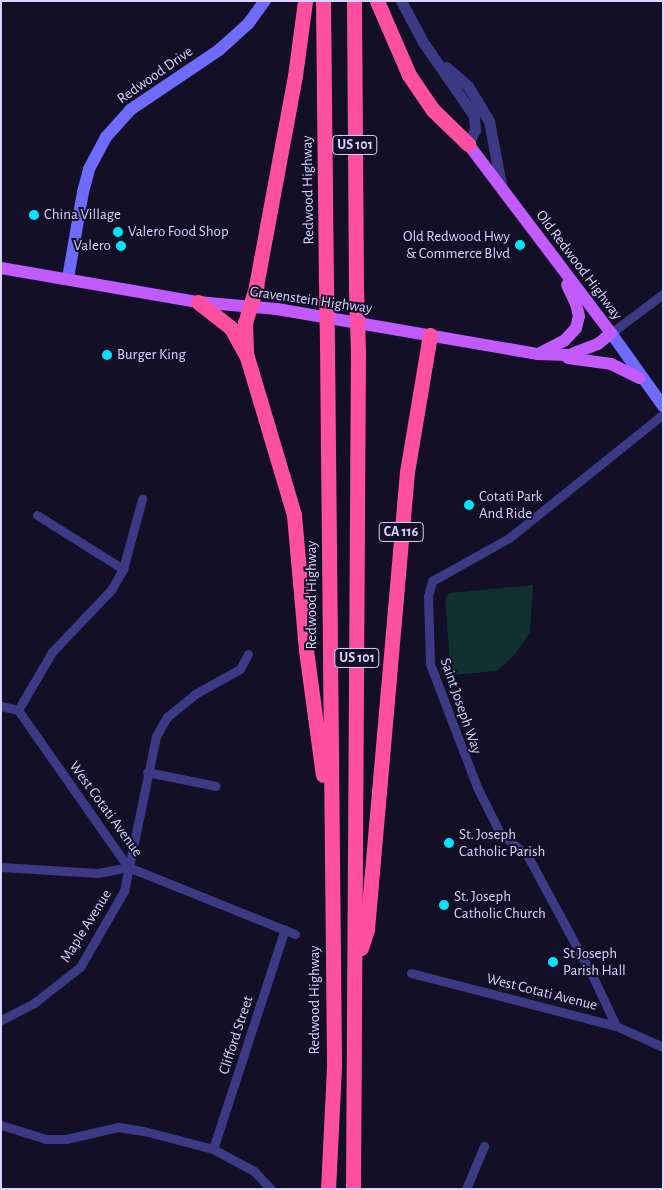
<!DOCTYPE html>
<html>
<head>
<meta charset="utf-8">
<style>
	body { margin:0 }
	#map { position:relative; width:664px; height:1190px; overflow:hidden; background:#130f26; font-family:"Alegreya Sans",sans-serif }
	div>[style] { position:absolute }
	.green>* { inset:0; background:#12302f }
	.minor>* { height:9px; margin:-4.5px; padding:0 4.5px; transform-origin:4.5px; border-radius:4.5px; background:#3d3a85 }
	.tertiary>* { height:11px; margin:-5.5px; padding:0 5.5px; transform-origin:5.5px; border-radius:5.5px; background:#3d3a85 }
	.secondary>* { height:12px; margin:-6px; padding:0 6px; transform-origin:6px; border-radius:6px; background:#6f6bff }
	.primary>* { height:12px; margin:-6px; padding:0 6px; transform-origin:6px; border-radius:6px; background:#c25bff }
	.motorway>* { height:15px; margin:-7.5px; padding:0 7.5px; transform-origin:7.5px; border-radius:7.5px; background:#ff4fa3 }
	.motorway-bridge>* { height:15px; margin:-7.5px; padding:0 7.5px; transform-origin:7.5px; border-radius:7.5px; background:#ff4fa3 }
	.dots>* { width:14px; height:14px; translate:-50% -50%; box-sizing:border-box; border:2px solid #130f26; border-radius:50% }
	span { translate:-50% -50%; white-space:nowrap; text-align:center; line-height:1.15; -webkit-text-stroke:4px #130f26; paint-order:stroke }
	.shield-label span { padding:1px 4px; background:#130f26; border:1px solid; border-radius:4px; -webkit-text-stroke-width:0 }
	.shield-label { font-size:14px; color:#d9d4ff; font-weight:700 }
	.street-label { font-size:15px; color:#d9d4ff }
	.poi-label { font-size:15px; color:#d9d4ff }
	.left { translate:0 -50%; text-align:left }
	.right { translate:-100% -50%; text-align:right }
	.frame { position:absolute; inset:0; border:2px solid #d9d4ff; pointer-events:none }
</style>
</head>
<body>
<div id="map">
	<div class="green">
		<i style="clip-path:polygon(533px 585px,530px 632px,516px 653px,497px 671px,451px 675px,445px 598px,450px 593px)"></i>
	</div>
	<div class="minor">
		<i style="left:611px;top:333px;width:65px;rotate:-36.9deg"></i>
		<i style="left:37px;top:515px;width:102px;rotate:32.1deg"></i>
		<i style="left:1px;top:706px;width:17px;rotate:13deg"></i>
		<i style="left:18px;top:710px;width:192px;rotate:55deg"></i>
		<i style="left:128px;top:867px;width:180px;rotate:21.9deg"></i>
		<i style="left:18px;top:710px;width:67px;rotate:-59.6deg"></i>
		<i style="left:52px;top:652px;width:86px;rotate:-46.4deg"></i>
		<i style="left:111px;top:590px;width:24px;rotate:-60deg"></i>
		<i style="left:123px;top:569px;width:73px;rotate:-74.8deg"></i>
		<i style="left:147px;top:772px;width:70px;rotate:11.5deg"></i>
		<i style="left:1px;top:867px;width:97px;rotate:3.5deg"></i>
		<i style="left:98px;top:873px;width:31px;rotate:-11deg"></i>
		<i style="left:411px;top:973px;width:212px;rotate:14.5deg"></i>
		<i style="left:616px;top:1026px;width:51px;rotate:24.1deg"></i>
		<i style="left:1px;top:1020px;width:37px;rotate:-27deg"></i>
		<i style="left:34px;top:1003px;width:58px;rotate:-38deg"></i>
		<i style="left:80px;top:967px;width:88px;rotate:-59.9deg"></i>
		<i style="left:124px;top:891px;width:158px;rotate:-78.3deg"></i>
		<i style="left:156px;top:736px;width:22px;rotate:-60deg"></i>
		<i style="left:167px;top:717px;width:36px;rotate:-39deg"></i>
		<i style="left:195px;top:694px;width:51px;rotate:-29.1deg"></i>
		<i style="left:240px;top:669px;width:17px;rotate:-62deg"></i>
		<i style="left:616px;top:1026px;width:54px;rotate:-115.1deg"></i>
		<i style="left:593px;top:977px;width:139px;rotate:-118.4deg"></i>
		<i style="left:527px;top:855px;width:35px;rotate:-141deg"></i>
		<i style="left:500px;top:833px;width:51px;rotate:-116.6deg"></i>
		<i style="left:477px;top:787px;width:132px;rotate:-110.9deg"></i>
		<i style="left:430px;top:664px;width:68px;rotate:-91.7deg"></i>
		<i style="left:428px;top:596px;width:16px;rotate:-75deg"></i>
		<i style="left:432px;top:581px;width:88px;rotate:-29.2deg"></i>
		<i style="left:509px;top:538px;width:198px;rotate:-38.8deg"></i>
		<i style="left:1px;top:1125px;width:47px;rotate:17.3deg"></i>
		<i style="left:46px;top:1139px;width:20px"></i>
		<i style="left:66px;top:1139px;width:53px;rotate:-13deg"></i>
		<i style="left:118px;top:1127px;width:26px;rotate:9deg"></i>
		<i style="left:144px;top:1131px;width:71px;rotate:14.6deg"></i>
		<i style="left:213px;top:1149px;width:47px;rotate:28.2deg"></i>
		<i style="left:254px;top:1171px;width:25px;rotate:47deg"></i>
		<i style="left:213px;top:1149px;width:231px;rotate:-71.9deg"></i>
		<i style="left:466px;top:1189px;width:47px;rotate:-67.3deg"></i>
	</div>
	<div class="tertiary">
		<i style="left:401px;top:1px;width:47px;rotate:61.8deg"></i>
		<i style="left:423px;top:42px;width:90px;rotate:55.4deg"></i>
		<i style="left:474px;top:116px;width:14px;rotate:86deg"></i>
		<i style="left:475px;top:130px;width:16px;rotate:117deg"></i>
		<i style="left:446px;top:67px;width:29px;rotate:41deg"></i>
		<i style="left:468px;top:86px;width:41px;rotate:59deg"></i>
		<i style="left:489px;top:121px;width:70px;rotate:79.3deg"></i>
	</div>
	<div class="secondary">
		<i style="left:68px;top:278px;width:87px;rotate:-80.1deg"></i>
		<i style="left:83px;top:192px;width:24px;rotate:-75deg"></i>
		<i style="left:89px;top:169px;width:36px;rotate:-62deg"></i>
		<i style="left:106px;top:137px;width:36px;rotate:-48deg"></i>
		<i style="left:130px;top:110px;width:107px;rotate:-34deg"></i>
		<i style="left:219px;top:50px;width:39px;rotate:-42deg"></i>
		<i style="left:248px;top:24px;width:29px;rotate:-54deg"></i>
		<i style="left:611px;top:333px;width:90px;rotate:54.5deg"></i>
	</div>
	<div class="primary">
		<i style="left:1px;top:268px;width:200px;rotate:9.8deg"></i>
		<i style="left:198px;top:302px;width:79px;rotate:5.1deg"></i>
		<i style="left:277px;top:309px;width:265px;rotate:9.8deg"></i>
		<i style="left:538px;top:354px;width:31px;rotate:2deg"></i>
		<i style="left:569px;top:355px;width:31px;rotate:-21deg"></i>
		<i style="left:598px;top:344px;width:17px;rotate:-40deg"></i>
		<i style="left:611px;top:333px;width:237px;rotate:-127.1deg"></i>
		<i style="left:538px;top:354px;width:30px;rotate:-27deg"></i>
		<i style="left:565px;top:340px;width:16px;rotate:-47deg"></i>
		<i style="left:576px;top:328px;width:12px;rotate:-76deg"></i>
		<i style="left:579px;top:316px;width:12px;rotate:-104deg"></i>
		<i style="left:576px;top:304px;width:21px;rotate:-115deg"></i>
		<i style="left:568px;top:358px;width:43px;rotate:7.9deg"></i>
		<i style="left:611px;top:364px;width:32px;rotate:26deg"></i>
	</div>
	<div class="motorway">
		<i style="left:323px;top:1px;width:280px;rotate:89.4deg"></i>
		<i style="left:354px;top:1px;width:287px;rotate:89.6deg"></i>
		<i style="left:377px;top:1px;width:81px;rotate:66.6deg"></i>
		<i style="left:409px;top:75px;width:42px;rotate:55.6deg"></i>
		<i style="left:433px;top:110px;width:49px;rotate:44.2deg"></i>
		<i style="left:198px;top:302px;width:42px;rotate:38.2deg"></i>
		<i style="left:231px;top:328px;width:33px;rotate:61deg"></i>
		<i style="left:247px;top:357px;width:165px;rotate:73.4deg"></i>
		<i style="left:294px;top:515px;width:136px;rotate:84.9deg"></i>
		<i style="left:306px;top:650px;width:126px;rotate:82.3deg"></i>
		<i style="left:327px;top:345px;width:722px;rotate:89.44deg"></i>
		<i style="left:334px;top:1067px;width:122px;rotate:92.8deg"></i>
		<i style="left:246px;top:351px;width:28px;rotate:-92deg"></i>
		<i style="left:245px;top:323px;width:39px;rotate:-73deg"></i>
		<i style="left:256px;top:286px;width:214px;rotate:-79.5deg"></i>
		<i style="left:295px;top:76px;width:76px;rotate:-82.4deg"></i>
		<i style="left:361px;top:948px;width:20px;rotate:-72deg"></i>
		<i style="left:367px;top:929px;width:459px;rotate:-85deg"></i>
		<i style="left:407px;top:472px;width:139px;rotate:-80.5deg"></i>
		<i style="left:353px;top:1189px;width:838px;rotate:-89.66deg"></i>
	</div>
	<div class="motorway-bridge">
		<i style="left:326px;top:281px;width:64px;rotate:89.1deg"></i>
		<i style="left:356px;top:288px;width:63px;rotate:88.2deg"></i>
	</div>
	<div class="dots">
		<i style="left:34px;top:215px;background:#00e5ff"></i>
		<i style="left:118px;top:232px;background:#00e5ff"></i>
		<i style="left:520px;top:245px;background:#00e5ff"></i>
		<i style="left:121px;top:246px;background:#00e5ff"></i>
		<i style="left:107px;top:355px;background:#00e5ff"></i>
		<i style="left:469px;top:505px;background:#00e5ff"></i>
		<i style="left:449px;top:843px;background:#00e5ff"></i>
		<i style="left:444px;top:905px;background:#00e5ff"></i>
		<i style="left:553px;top:962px;background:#00e5ff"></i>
	</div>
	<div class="shield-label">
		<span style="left:355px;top:145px">US 101</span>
		<span style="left:401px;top:532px">CA 116</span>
		<span style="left:357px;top:658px">US 101</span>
	</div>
	<div class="street-label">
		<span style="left:155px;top:75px;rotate:-35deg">Redwood Drive</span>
		<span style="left:308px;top:190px;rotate:-91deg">Redwood Highway</span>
		<span style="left:579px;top:265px;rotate:53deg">Old Redwood Highway</span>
		<span style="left:311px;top:300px;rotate:8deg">Gravenstein Highway</span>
		<span style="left:312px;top:595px;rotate:-90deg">Redwood Highway</span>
		<span style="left:461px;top:706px;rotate:71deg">Saint Joseph Way</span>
		<span style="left:106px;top:809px;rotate:54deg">West Cotati Avenue</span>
		<span style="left:86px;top:926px;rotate:-58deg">Maple Avenue</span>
		<span style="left:542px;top:992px;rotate:14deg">West Cotati Avenue</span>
		<span style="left:315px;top:1000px;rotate:-90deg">Redwood Highway</span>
		<span style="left:236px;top:1035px;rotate:-72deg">Clifford Street</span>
	</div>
	<div class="poi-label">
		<span class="left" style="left:44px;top:215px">China Village</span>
		<span class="left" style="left:128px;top:232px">Valero Food Shop</span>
		<span class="right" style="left:510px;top:245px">Old Redwood Hwy<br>&amp; Commerce Blvd</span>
		<span class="right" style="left:111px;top:246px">Valero</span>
		<span class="left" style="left:117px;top:355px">Burger King</span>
		<span class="left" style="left:479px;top:505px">Cotati Park<br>And Ride</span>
		<span class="left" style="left:459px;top:843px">St. Joseph<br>Catholic Parish</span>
		<span class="left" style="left:454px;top:905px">St. Joseph<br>Catholic Church</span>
		<span class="left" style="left:563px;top:962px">St Joseph<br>Parish Hall</span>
	</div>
	<div class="frame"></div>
</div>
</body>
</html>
